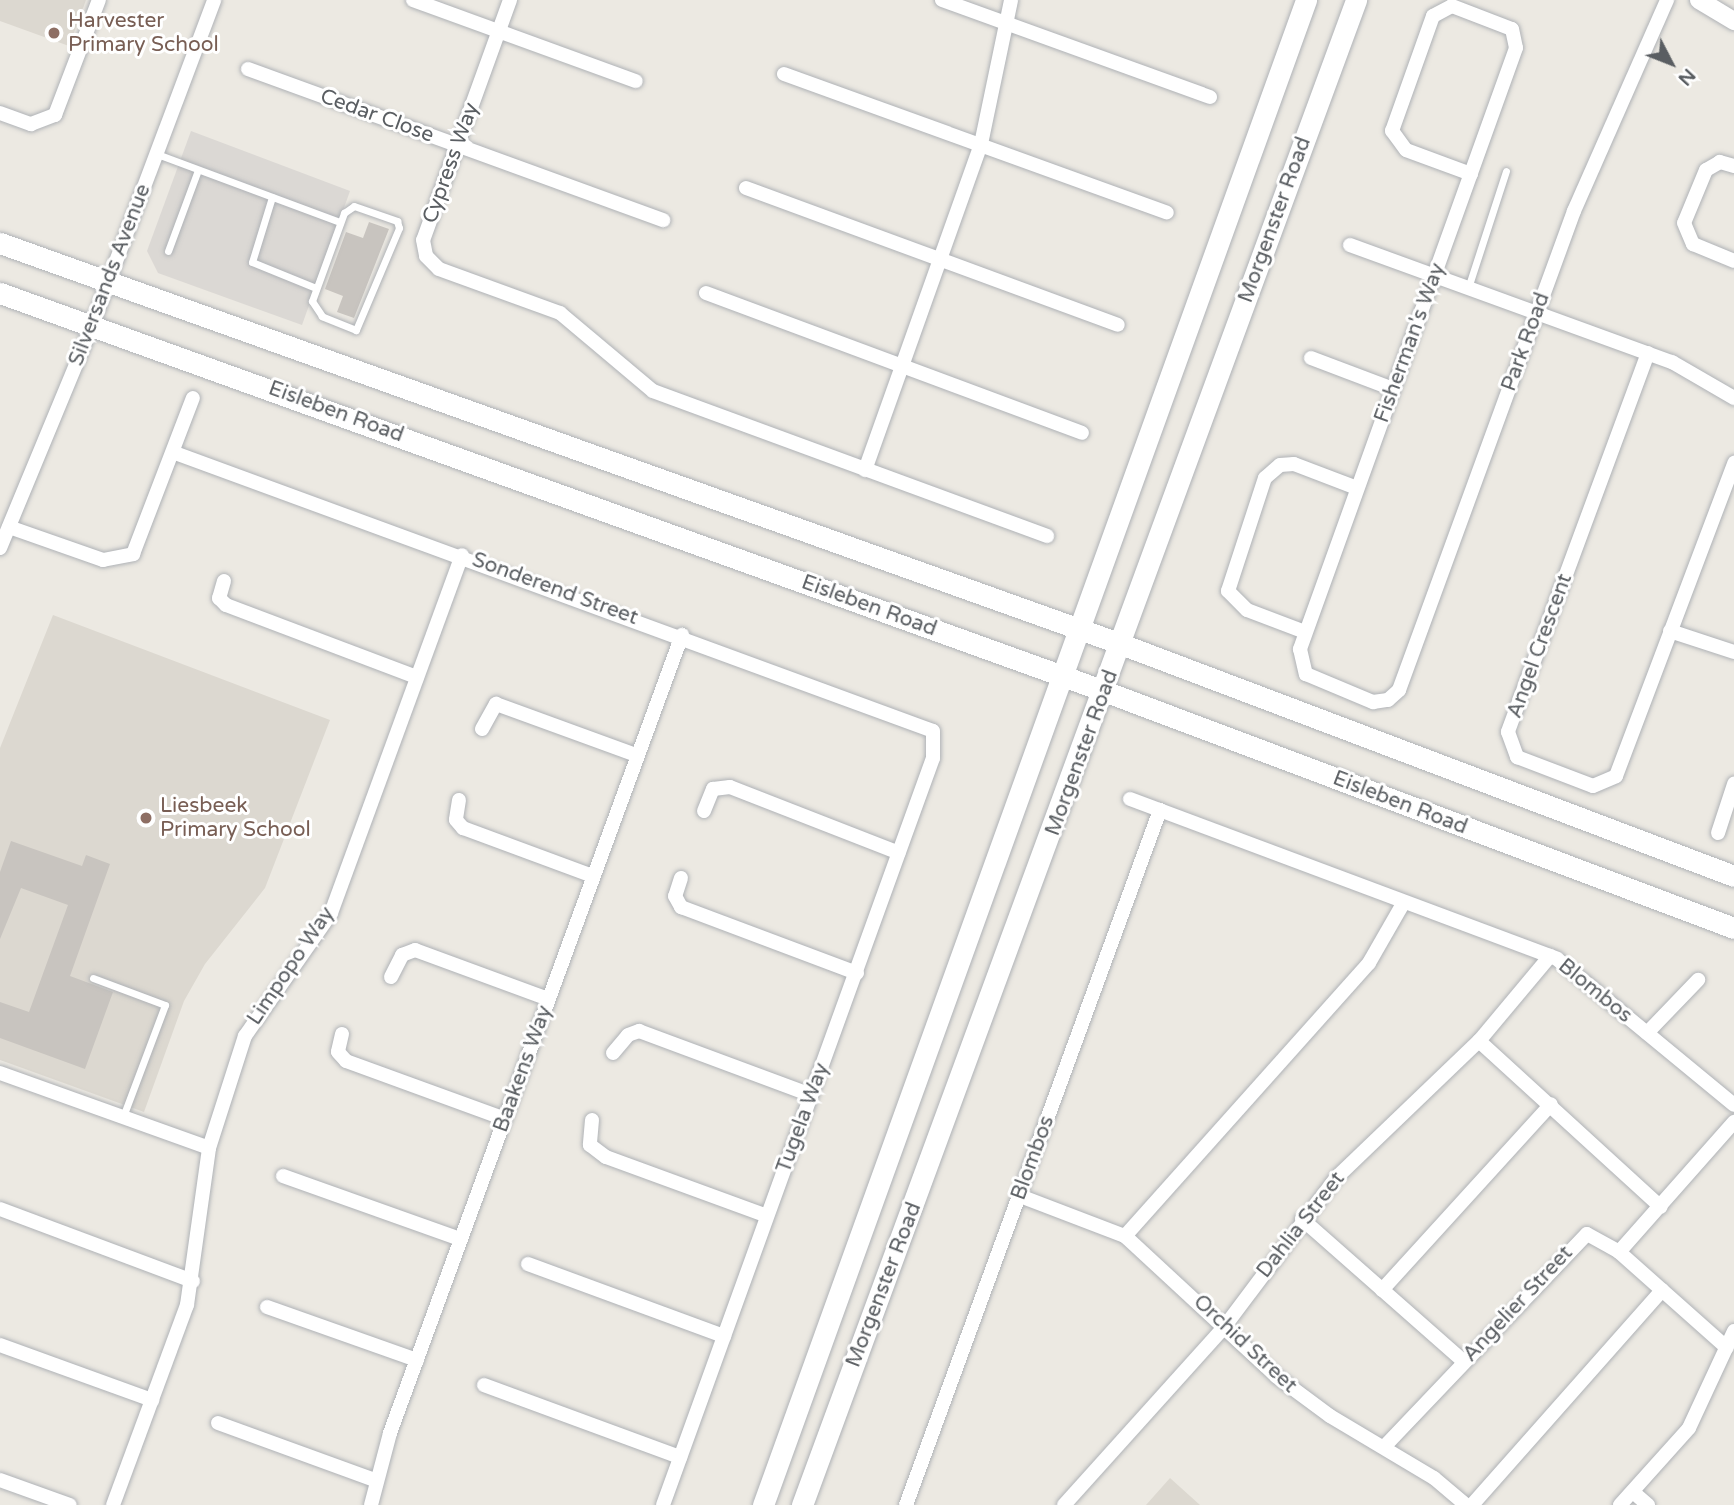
<!DOCTYPE html>
<html>
<head>
<meta charset="utf-8">
<style>
	body { margin:0 }
	#map { position:relative; width:1734px; height:1505px; overflow:hidden; background:#ece9e2; font-family:"Varela Round",sans-serif }
	div>[style] { position:absolute }
	.industrial>* { inset:0; background:#dbd8d4 }
	.education>* { inset:0; background:#dcd8d0 }
	.building>* { inset:0; background:#c8c4bf }
	.roads { filter:drop-shadow(0 0 2px #afb2b6) drop-shadow(0 0 2px #afb2b6) }
	.service>* { height:7px; margin:-3.5px; padding:0 3.5px; transform-origin:3.5px; border-radius:3.5px; background:#fff }
	.minor>* { height:14px; margin:-7px; padding:0 7px; transform-origin:7px; border-radius:7px; background:#fff }
	.tertiary>* { height:18px; margin:-9px; padding:0 9px; transform-origin:9px; border-radius:9px; background:#fff }
	.secondary>* { height:21px; margin:-10.5px; padding:0 10.5px; transform-origin:10.5px; border-radius:10.5px; background:#fff }
	.dots>* { width:19px; height:19px; translate:-50% -50%; box-sizing:border-box; border:4px solid #fff; border-radius:50% }
	span { translate:-50% -50%; white-space:nowrap; text-align:center; line-height:1.15; -webkit-text-stroke:6px #fff; paint-order:stroke }
	.education-label { font-size:21px; color:#785e54 }
	.left { translate:0 -50%; text-align:left }
	.street-label { font-size:21px; color:#5a5e62 }
	.north { position:absolute; left:1636px; top:28px; width:70px; height:70px; -webkit-text-stroke:5px #fff; paint-order:stroke; rotate:132deg; font-size:19px; font-weight:700; line-height:28px; text-align:center; color:#5a5e62 }
	.north::after { content:''; display:block; margin:auto; width:24px; height:32px; background:#5a5e62; clip-path:polygon(50% 0,100% 100%,50% 72%,0 100%) }
</style>
</head>
<body>
<div id="map">
	<div class="industrial">
		<i style="clip-path:polygon(191px 131px,350px 191px,302px 325px,158px 273px,147px 251px)"></i>
	</div>
	<div class="education">
		<i style="clip-path:polygon(0 0,86px 0,69px 46px,0 21px)"></i>
		<i style="clip-path:polygon(53px 615px,330px 720px,265px 888px,205px 964px,184px 1001px,144px 1112px,0 1060px,0 748px)"></i>
		<i style="clip-path:polygon(1170px 1478px,1200px 1505px,1146px 1505px)"></i>
	</div>
	<div class="building">
		<i style="clip-path:polygon(369px 222px,389px 229px,354px 318px,337px 312px,343px 296px,325px 289px,346px 232px,363px 238px)"></i>
		<i style="clip-path:polygon(11px 841px,82px 866px,86px 855px,110px 864px,70px 976px,113px 992px,85px 1069px,0 1038px,0 1002px,29px 1012px,68px 905px,21px 888px,0 939px,0 872px)"></i>
	</div>
	<div class="roads">
		<div class="service">
			<i style="left:157px;top:154px;width:195px;rotate:20.4deg"></i>
			<i style="left:272px;top:197px;width:68px;rotate:107.1deg"></i>
			<i style="left:252px;top:262px;width:69px;rotate:22.1deg"></i>
			<i style="left:354px;top:206px;width:46px;rotate:19.2deg"></i>
			<i style="left:397px;top:221px;width:7px;rotate:74deg"></i>
			<i style="left:399px;top:228px;width:111px;rotate:112.9deg"></i>
			<i style="left:356px;top:330px;width:37px;rotate:-158deg"></i>
			<i style="left:322px;top:316px;width:18px;rotate:-124deg"></i>
			<i style="left:312px;top:301px;width:94px;rotate:-70deg"></i>
			<i style="left:344px;top:213px;width:12px;rotate:-35deg"></i>
			<i style="left:168px;top:251px;width:86px;rotate:-69.7deg"></i>
			<i style="left:1468px;top:288px;width:123px;rotate:-72deg"></i>
			<i style="left:93px;top:978px;width:77px;rotate:20.6deg"></i>
			<i style="left:165px;top:1005px;width:120px;rotate:110.6deg"></i>
		</div>
		<div class="minor">
			<i style="left:413px;top:0;width:237px;rotate:20deg"></i>
			<i style="left:510px;top:0;width:255px;rotate:109.9deg"></i>
			<i style="left:423px;top:240px;width:16px;rotate:79deg"></i>
			<i style="left:426px;top:256px;width:18px;rotate:45deg"></i>
			<i style="left:439px;top:269px;width:129px;rotate:20deg"></i>
			<i style="left:560px;top:313px;width:121px;rotate:40deg"></i>
			<i style="left:653px;top:391px;width:420px;rotate:20.2deg"></i>
			<i style="left:942px;top:0;width:285px;rotate:19.9deg"></i>
			<i style="left:248px;top:69px;width:442px;rotate:20deg"></i>
			<i style="left:784px;top:74px;width:407px;rotate:19.9deg"></i>
			<i style="left:0;top:113px;width:33px;rotate:20deg"></i>
			<i style="left:31px;top:124px;width:26px;rotate:-21deg"></i>
			<i style="left:55px;top:115px;width:123px;rotate:-69.1deg"></i>
			<i style="left:1734px;top:166px;width:15px;rotate:-164deg"></i>
			<i style="left:1720px;top:162px;width:16px;rotate:150deg"></i>
			<i style="left:1706px;top:170px;width:57px;rotate:112.5deg"></i>
			<i style="left:1684px;top:223px;width:23px;rotate:67deg"></i>
			<i style="left:1693px;top:244px;width:44px;rotate:22.5deg"></i>
			<i style="left:1471px;top:174px;width:69px;rotate:-159.7deg"></i>
			<i style="left:1406px;top:150px;width:24px;rotate:-126deg"></i>
			<i style="left:1392px;top:131px;width:122px;rotate:-70.4deg"></i>
			<i style="left:1433px;top:16px;width:21px;rotate:-28deg"></i>
			<i style="left:1452px;top:6px;width:64px;rotate:21deg"></i>
			<i style="left:1512px;top:29px;width:19px;rotate:78deg"></i>
			<i style="left:1516px;top:48px;width:639px;rotate:109.77deg"></i>
			<i style="left:1300px;top:649px;width:26px;rotate:77deg"></i>
			<i style="left:1306px;top:674px;width:73px;rotate:22.7deg"></i>
			<i style="left:1373px;top:702px;width:15px;rotate:-8deg"></i>
			<i style="left:1388px;top:700px;width:15px;rotate:-42deg"></i>
			<i style="left:1399px;top:690px;width:510px;rotate:-69.93deg"></i>
			<i style="left:1574px;top:211px;width:231px;rotate:-66.2deg"></i>
			<i style="left:746px;top:188px;width:396px;rotate:20.2deg"></i>
			<i style="left:1350px;top:245px;width:343px;rotate:20deg"></i>
			<i style="left:1672px;top:362px;width:72px;rotate:30.1deg"></i>
			<i style="left:706px;top:293px;width:401px;rotate:20.4deg"></i>
			<i style="left:1648px;top:353px;width:404px;rotate:110.3deg"></i>
			<i style="left:1508px;top:732px;width:27px;rotate:70deg"></i>
			<i style="left:1517px;top:757px;width:81px;rotate:20.9deg"></i>
			<i style="left:1593px;top:786px;width:25px;rotate:-23deg"></i>
			<i style="left:1616px;top:776px;width:335px;rotate:-69.3deg"></i>
			<i style="left:1311px;top:358px;width:88px;rotate:20.7deg"></i>
			<i style="left:175px;top:453px;width:807px;rotate:20.14deg"></i>
			<i style="left:933px;top:731px;width:27px;rotate:90deg"></i>
			<i style="left:933px;top:758px;width:794px;rotate:109.87deg"></i>
			<i style="left:865px;top:470px;width:346px;rotate:-70.4deg"></i>
			<i style="left:981px;top:144px;width:147px;rotate:-78.2deg"></i>
			<i style="left:9px;top:527px;width:100px;rotate:19.3deg"></i>
			<i style="left:103px;top:560px;width:31px;rotate:-11deg"></i>
			<i style="left:133px;top:554px;width:167px;rotate:-69deg"></i>
			<i style="left:0;top:548px;width:238px;rotate:-67.5deg"></i>
			<i style="left:91px;top:328px;width:350px;rotate:-69.4deg"></i>
			<i style="left:224px;top:581px;width:18px;rotate:106deg"></i>
			<i style="left:219px;top:598px;width:10px;rotate:45deg"></i>
			<i style="left:226px;top:605px;width:204px;rotate:20.7deg"></i>
			<i style="left:1670px;top:631px;width:67px;rotate:18.2deg"></i>
			<i style="left:1305px;top:632px;width:62px;rotate:-159.2deg"></i>
			<i style="left:1247px;top:610px;width:27px;rotate:-135deg"></i>
			<i style="left:1228px;top:591px;width:119px;rotate:-71.9deg"></i>
			<i style="left:1265px;top:478px;width:20px;rotate:-41deg"></i>
			<i style="left:1280px;top:465px;width:14px;rotate:-4deg"></i>
			<i style="left:1294px;top:464px;width:67px;rotate:20.9deg"></i>
			<i style="left:482px;top:729px;width:29px;rotate:-61deg"></i>
			<i style="left:496px;top:704px;width:149px;rotate:20deg"></i>
			<i style="left:1130px;top:799px;width:456px;rotate:20.5deg"></i>
			<i style="left:1557px;top:959px;width:229px;rotate:39.5deg"></i>
			<i style="left:459px;top:800px;width:20px;rotate:99deg"></i>
			<i style="left:456px;top:820px;width:11px;rotate:49deg"></i>
			<i style="left:463px;top:828px;width:139px;rotate:20.3deg"></i>
			<i style="left:704px;top:811px;width:24px;rotate:-68deg"></i>
			<i style="left:713px;top:789px;width:17px;rotate:-7deg"></i>
			<i style="left:730px;top:787px;width:181px;rotate:21.3deg"></i>
			<i style="left:1718px;top:833px;width:52px;rotate:-71.9deg"></i>
			<i style="left:681px;top:878px;width:19px;rotate:108deg"></i>
			<i style="left:675px;top:896px;width:13px;rotate:61deg"></i>
			<i style="left:681px;top:907px;width:188px;rotate:20.6deg"></i>
			<i style="left:391px;top:977px;width:25px;rotate:-63deg"></i>
			<i style="left:402px;top:955px;width:14px;rotate:-21deg"></i>
			<i style="left:415px;top:950px;width:142px;rotate:20.2deg"></i>
			<i style="left:1647px;top:1033px;width:74px;rotate:-46.1deg"></i>
			<i style="left:342px;top:1034px;width:18px;rotate:103deg"></i>
			<i style="left:338px;top:1052px;width:12px;rotate:48deg"></i>
			<i style="left:346px;top:1061px;width:169px;rotate:20deg"></i>
			<i style="left:1479px;top:1041px;width:246px;rotate:42.4deg"></i>
			<i style="left:613px;top:1053px;width:23px;rotate:-50deg"></i>
			<i style="left:628px;top:1035px;width:12px;rotate:-20deg"></i>
			<i style="left:639px;top:1031px;width:184px;rotate:20.4deg"></i>
			<i style="left:0;top:1073px;width:222px;rotate:19.7deg"></i>
			<i style="left:592px;top:1120px;width:25px;rotate:95deg"></i>
			<i style="left:590px;top:1145px;width:20px;rotate:37deg"></i>
			<i style="left:606px;top:1157px;width:171px;rotate:20.1deg"></i>
			<i style="left:283px;top:1176px;width:188px;rotate:19.6deg"></i>
			<i style="left:1020px;top:1196px;width:112px;rotate:20.9deg"></i>
			<i style="left:1125px;top:1236px;width:206px;rotate:42.8deg"></i>
			<i style="left:1276px;top:1376px;width:67px;rotate:36.5deg"></i>
			<i style="left:1330px;top:1416px;width:121px;rotate:30.8deg"></i>
			<i style="left:1434px;top:1478px;width:42px;rotate:40.2deg"></i>
			<i style="left:0;top:1209px;width:206px;rotate:20.5deg"></i>
			<i style="left:1302px;top:1219px;width:216px;rotate:41.4deg"></i>
			<i style="left:1125px;top:1236px;width:366px;rotate:-48.2deg"></i>
			<i style="left:1369px;top:963px;width:70px;rotate:-60.2deg"></i>
			<i style="left:1619px;top:1252px;width:174px;rotate:-48.5deg"></i>
			<i style="left:528px;top:1264px;width:209px;rotate:20.2deg"></i>
			<i style="left:1382px;top:1290px;width:251px;rotate:-47.7deg"></i>
			<i style="left:267px;top:1307px;width:159px;rotate:19.5deg"></i>
			<i style="left:0;top:1345px;width:162px;rotate:19.9deg"></i>
			<i style="left:484px;top:1385px;width:209px;rotate:20.2deg"></i>
			<i style="left:218px;top:1423px;width:167px;rotate:20deg"></i>
			<i style="left:1384px;top:1447px;width:294px;rotate:-46.4deg"></i>
			<i style="left:1587px;top:1234px;width:37px;rotate:29deg"></i>
			<i style="left:1619px;top:1252px;width:144px;rotate:41.6deg"></i>
			<i style="left:0;top:1480px;width:74px;rotate:19.7deg"></i>
			<i style="left:1633px;top:1492px;width:20px;rotate:41deg"></i>
			<i style="left:113px;top:1505px;width:213px;rotate:-69.7deg"></i>
			<i style="left:187px;top:1305px;width:159px;rotate:-82deg"></i>
			<i style="left:209px;top:1148px;width:118px;rotate:-72.2deg"></i>
			<i style="left:245px;top:1036px;width:150px;rotate:-55deg"></i>
			<i style="left:331px;top:913px;width:381px;rotate:-69.9deg"></i>
			<i style="left:371px;top:1505px;width:74px;rotate:-75.2deg"></i>
			<i style="left:390px;top:1433px;width:850px;rotate:-69.9deg"></i>
			<i style="left:906px;top:1505px;width:740px;rotate:-69.92deg"></i>
			<i style="left:1064px;top:1505px;width:241px;rotate:-48deg"></i>
			<i style="left:1225px;top:1326px;width:186px;rotate:-53.1deg"></i>
			<i style="left:1337px;top:1177px;width:197px;rotate:-43.8deg"></i>
			<i style="left:1479px;top:1041px;width:111px;rotate:-50.1deg"></i>
			<i style="left:1472px;top:1505px;width:287px;rotate:-48.5deg"></i>
			<i style="left:1620px;top:1505px;width:103px;rotate:-48.1deg"></i>
			<i style="left:1689px;top:1428px;width:107px;rotate:-65.1deg"></i>
		</div>
		<div class="tertiary">
			<i style="left:1699px;top:0;width:41px;rotate:31deg"></i>
		</div>
		<div class="secondary">
			<i style="left:0;top:243px;width:1191px;rotate:19.68deg"></i>
			<i style="left:1121px;top:644px;width:655px;rotate:20.73deg"></i>
			<i style="left:0;top:293px;width:1174px;rotate:19.82deg"></i>
			<i style="left:1104px;top:691px;width:673px;rotate:20.62deg"></i>
			<i style="left:763px;top:1505px;width:1600px;rotate:-70.16deg"></i>
			<i style="left:802px;top:1505px;width:1604px;rotate:-69.79deg"></i>
		</div>
	</div>
	<div class="dots">
		<i style="left:54px;top:33px;background:#8d6e63"></i>
		<i style="left:146px;top:818px;background:#8d6e63"></i>
	</div>
	<div class="education-label">
		<span class="left" style="left:68px;top:33px">Harvester<br>Primary School</span>
		<span class="left" style="left:160px;top:818px">Liesbeek<br>Primary School</span>
	</div>
	<div class="street-label">
		<span style="left:377px;top:116px;rotate:20deg">Cedar Close</span>
		<span style="left:451px;top:163px;rotate:-70deg">Cypress Way</span>
		<span style="left:1275px;top:220px;rotate:-70deg">Morgenster Road</span>
		<span style="left:110px;top:275px;rotate:-69deg">Silversands Avenue</span>
		<span style="left:1526px;top:342px;rotate:-70deg">Park Road</span>
		<span style="left:1410px;top:343px;rotate:-70deg">Fisherman's Way</span>
		<span style="left:336px;top:412px;rotate:20deg">Eisleben Road</span>
		<span style="left:555px;top:589px;rotate:20deg">Sonderend Street</span>
		<span style="left:869px;top:606px;rotate:20deg">Eisleben Road</span>
		<span style="left:1540px;top:646px;rotate:-70deg">Angel Crescent</span>
		<span style="left:1082px;top:753px;rotate:-70deg">Morgenster Road</span>
		<span style="left:1400px;top:803px;rotate:21deg">Eisleben Road</span>
		<span style="left:291px;top:966px;rotate:-56deg">Limpopo Way</span>
		<span style="left:1595px;top:991px;rotate:39deg">Blombos</span>
		<span style="left:523px;top:1069px;rotate:-70deg">Baakens Way</span>
		<span style="left:803px;top:1118px;rotate:-70deg">Tugela Way</span>
		<span style="left:1033px;top:1158px;rotate:-70deg">Blombos</span>
		<span style="left:1301px;top:1225px;rotate:-52deg">Dahlia Street</span>
		<span style="left:884px;top:1285px;rotate:-69deg">Morgenster Road</span>
		<span style="left:1518px;top:1304px;rotate:-47deg">Angelier Street</span>
		<span style="left:1245px;top:1344px;rotate:43deg">Orchid Street</span>
	</div>
	<div class="north">N</div>
</div>
</body>
</html>
